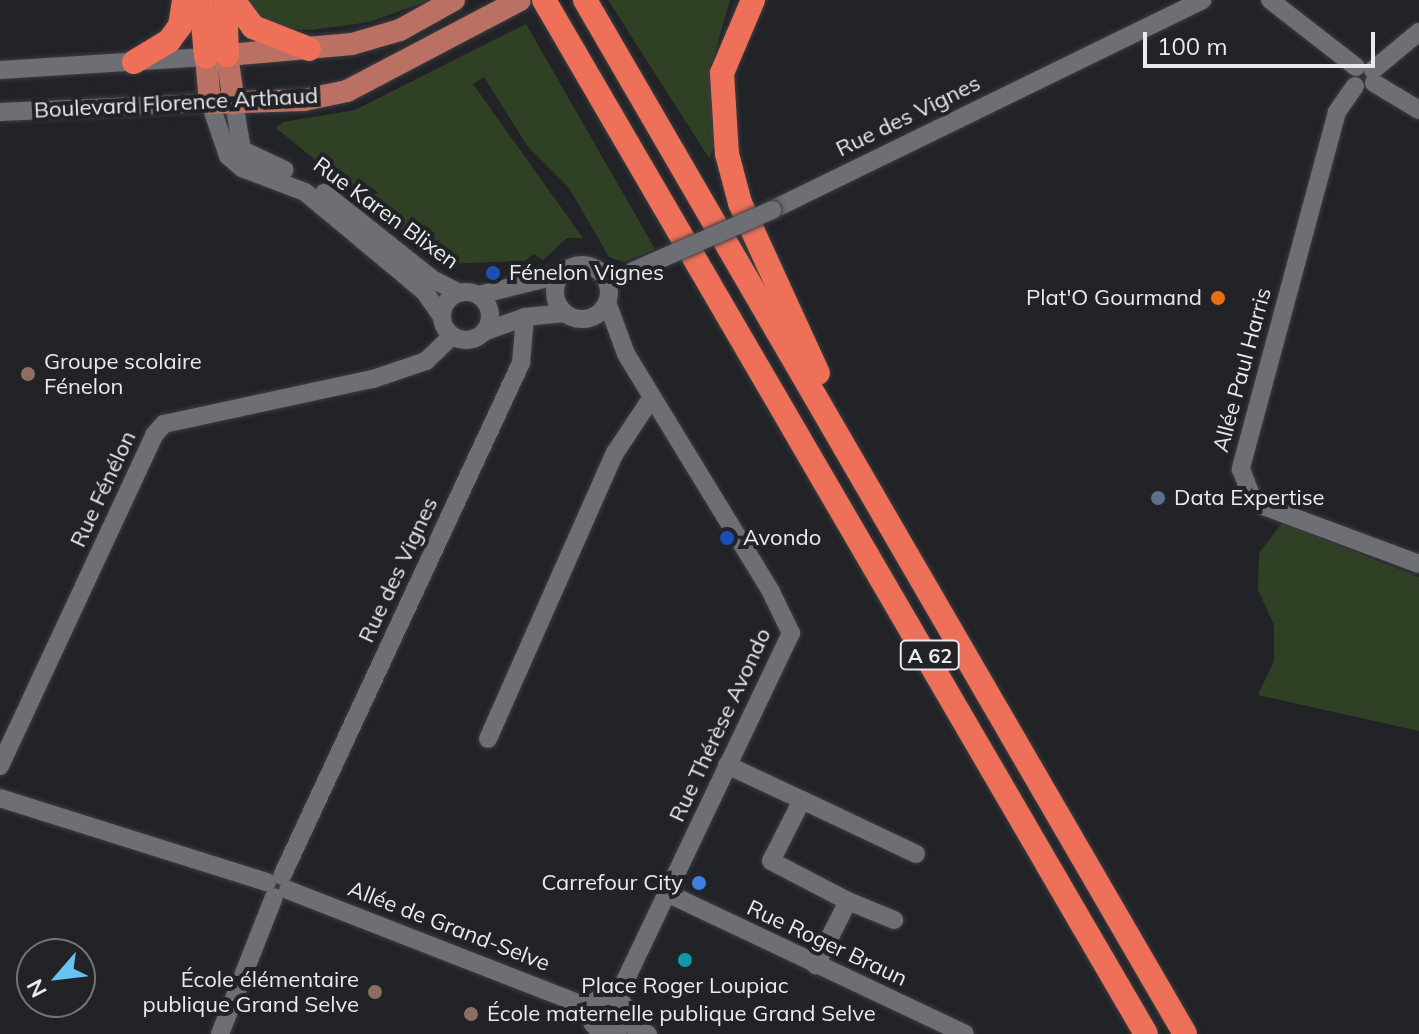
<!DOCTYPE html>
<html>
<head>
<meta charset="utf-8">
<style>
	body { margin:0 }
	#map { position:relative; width:1419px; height:1034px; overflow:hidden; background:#212327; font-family:Mulish,sans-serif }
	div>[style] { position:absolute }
	.green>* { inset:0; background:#304025 }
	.roads { filter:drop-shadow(0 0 2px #3c3d41) drop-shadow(0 0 2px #3c3d41) }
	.minor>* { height:18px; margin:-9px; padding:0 9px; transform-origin:9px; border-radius:9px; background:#6d6f74 }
	.minor>.ring { margin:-9px; padding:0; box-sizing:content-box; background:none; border:18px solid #6d6f74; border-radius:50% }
	.major>* { height:22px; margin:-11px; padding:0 11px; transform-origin:11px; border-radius:11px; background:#ba7063 }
	.highway>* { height:24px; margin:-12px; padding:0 12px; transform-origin:12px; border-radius:12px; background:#ee7058 }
	.bridges { filter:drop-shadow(0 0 2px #3c3d41) drop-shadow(0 0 2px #3c3d41) }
	.minor-bridge>* { height:18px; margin:-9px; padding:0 9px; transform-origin:9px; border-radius:9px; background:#6d6f74 }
	.dots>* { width:22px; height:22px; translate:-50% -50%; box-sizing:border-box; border:4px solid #212327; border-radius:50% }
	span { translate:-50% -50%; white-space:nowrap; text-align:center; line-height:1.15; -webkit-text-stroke:8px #212327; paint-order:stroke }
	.shield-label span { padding:2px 6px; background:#212327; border:2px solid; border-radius:6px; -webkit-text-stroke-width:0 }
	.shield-label { font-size:20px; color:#e9eaed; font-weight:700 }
	.street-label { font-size:22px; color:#e9eaed }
	.poi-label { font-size:22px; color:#e9eaed }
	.left { translate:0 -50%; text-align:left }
	.right { translate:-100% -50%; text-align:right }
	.north { position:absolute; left:16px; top:938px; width:80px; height:80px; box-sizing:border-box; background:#212327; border:2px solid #717376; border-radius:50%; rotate:242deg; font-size:22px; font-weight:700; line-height:32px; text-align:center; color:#e9eaed }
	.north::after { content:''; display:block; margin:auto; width:28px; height:36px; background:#67c4f0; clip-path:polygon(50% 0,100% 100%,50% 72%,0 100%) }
	.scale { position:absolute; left:1143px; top:32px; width:232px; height:36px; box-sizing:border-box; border:4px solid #e9eaed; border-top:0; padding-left:10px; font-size:24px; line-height:28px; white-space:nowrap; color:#e9eaed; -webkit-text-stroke:6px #212327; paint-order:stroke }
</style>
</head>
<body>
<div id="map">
	<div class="green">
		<i style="clip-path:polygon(241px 0,430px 0,370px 22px,311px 30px,272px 28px)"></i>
		<i style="clip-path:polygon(608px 0,730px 0,711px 67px,714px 147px,709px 158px)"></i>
		<i style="clip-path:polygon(526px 24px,655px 249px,624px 262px,609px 257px,569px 188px,528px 147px,484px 77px,473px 84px,583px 238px,567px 238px,543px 260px,534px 254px,524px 261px,444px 264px,276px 128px,283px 122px,355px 110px)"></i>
		<i style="clip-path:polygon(1282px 523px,1419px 577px,1419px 731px,1258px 695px,1274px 661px,1274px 625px,1258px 590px,1259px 553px)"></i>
	</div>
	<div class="roads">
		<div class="minor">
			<i style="left:1270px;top:0;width:109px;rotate:37.9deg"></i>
			<i style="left:0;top:70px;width:206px;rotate:-3.6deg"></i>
			<i style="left:1373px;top:70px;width:60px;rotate:-39.6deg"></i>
			<i style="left:1374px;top:83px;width:52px;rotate:31deg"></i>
			<i style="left:1355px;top:86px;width:32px;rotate:125deg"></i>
			<i style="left:1337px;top:112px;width:370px;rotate:105.1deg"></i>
			<i style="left:1241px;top:469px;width:28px;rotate:69deg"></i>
			<i style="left:1251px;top:495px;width:19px;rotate:39deg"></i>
			<i style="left:1266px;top:507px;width:163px;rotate:20.4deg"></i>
			<i style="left:234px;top:103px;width:48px;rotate:80.3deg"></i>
			<i style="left:242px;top:150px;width:47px;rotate:24.9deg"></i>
			<i style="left:0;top:112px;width:210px;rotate:-2.5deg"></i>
			<i style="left:210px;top:103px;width:56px;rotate:71.2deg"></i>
			<i style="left:228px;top:156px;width:18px;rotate:41deg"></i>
			<i style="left:242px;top:168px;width:67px;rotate:20.9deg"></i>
			<i style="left:305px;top:192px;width:155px;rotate:39.8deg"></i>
			<i style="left:424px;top:291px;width:32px;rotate:55deg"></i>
			<i style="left:324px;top:193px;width:138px;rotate:38.5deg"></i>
			<i style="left:432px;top:279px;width:31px;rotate:27deg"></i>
			<i style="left:772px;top:210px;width:479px;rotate:-26deg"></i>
			<i class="ring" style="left:555px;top:265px;width:36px;height:36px"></i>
			<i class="ring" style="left:442px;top:292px;width:30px;height:30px"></i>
			<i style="left:479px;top:295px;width:83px;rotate:-13.9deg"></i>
			<i style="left:607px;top:302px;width:55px;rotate:69.9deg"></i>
			<i style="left:626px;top:354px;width:279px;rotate:58.6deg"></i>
			<i style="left:771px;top:592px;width:46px;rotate:64deg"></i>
			<i style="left:791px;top:633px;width:404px;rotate:115.5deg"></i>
			<i style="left:486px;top:331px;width:41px;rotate:-19.7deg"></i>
			<i style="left:525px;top:317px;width:40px;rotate:-5.7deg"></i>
			<i style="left:488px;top:739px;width:313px;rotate:-66.1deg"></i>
			<i style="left:615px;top:453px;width:67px;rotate:-56.5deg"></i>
			<i style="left:727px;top:765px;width:83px;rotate:25deg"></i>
			<i style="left:802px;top:800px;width:68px;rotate:116.9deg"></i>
			<i style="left:771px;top:861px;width:87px;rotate:27.5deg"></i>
			<i style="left:848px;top:901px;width:72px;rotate:116.6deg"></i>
			<i style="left:0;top:766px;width:365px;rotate:-65deg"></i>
			<i style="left:154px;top:435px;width:15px;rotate:-48deg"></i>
			<i style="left:164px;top:424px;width:214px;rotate:-12.2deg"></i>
			<i style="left:373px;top:379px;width:56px;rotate:-18.8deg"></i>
			<i style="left:426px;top:361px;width:36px;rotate:-44deg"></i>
			<i style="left:0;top:798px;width:280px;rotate:17.5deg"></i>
			<i style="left:802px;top:800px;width:126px;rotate:25.3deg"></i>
			<i style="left:282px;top:876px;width:566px;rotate:-65.02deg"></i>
			<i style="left:521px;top:363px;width:46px;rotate:-85deg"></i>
			<i style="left:288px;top:890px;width:325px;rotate:21.3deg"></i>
			<i style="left:669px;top:894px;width:327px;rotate:25.3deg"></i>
			<i style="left:848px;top:901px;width:50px;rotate:22.4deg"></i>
			<i class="ring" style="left:590px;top:996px;width:18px;height:18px"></i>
			<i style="left:625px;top:1022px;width:26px;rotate:28deg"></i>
			<i style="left:220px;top:1034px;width:147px;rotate:-68.5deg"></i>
		</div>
		<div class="major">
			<i style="left:454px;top:0;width:62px;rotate:150.9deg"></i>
			<i style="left:400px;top:30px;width:50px;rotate:163.7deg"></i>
			<i style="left:352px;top:44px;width:147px;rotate:174.9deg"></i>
			<i style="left:206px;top:57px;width:46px;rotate:85deg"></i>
			<i style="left:210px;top:103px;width:94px;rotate:-1.8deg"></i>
			<i style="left:304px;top:100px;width:44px;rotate:-11.8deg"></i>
			<i style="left:347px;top:91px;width:195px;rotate:-27.7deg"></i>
			<i style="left:227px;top:55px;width:49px;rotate:81.7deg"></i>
		</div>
		<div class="highway">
			<i style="left:201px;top:0;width:57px;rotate:85deg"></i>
			<i style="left:225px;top:0;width:55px;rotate:87.9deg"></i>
			<i style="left:233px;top:0;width:34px;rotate:53deg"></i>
			<i style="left:253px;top:27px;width:60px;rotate:21.4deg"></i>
			<i style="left:544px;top:0;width:1196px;rotate:59.79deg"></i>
			<i style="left:585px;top:0;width:1195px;rotate:59.87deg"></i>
			<i style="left:753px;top:0;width:79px;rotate:113deg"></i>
			<i style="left:722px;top:73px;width:81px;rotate:86.5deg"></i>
			<i style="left:727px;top:154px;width:51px;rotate:75.1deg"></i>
			<i style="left:740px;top:203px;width:187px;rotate:65.4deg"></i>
			<i style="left:134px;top:62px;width:41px;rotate:-31deg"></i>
			<i style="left:169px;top:41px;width:19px;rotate:-54deg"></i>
			<i style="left:180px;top:26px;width:26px;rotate:-81deg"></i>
		</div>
	</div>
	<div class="bridges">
		<div class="minor-bridge">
			<i style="left:633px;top:271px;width:152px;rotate:-23.7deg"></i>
		</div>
	</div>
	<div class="dots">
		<i style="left:493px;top:273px;background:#1a4fb4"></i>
		<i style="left:1218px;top:298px;background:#e8710a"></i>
		<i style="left:28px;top:374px;background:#8d6e63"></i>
		<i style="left:1158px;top:498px;background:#5c6f8a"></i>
		<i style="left:727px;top:538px;background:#1a4fb4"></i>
		<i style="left:699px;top:883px;background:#3f7fe0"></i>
		<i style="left:685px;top:960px;background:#0f9aa8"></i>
		<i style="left:375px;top:992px;background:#8d6e63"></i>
		<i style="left:471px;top:1014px;background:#8d6e63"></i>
	</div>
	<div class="shield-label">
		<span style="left:930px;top:655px">A 62</span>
	</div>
	<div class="street-label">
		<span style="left:176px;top:103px;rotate:-3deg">Boulevard Florence Arthaud</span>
		<span style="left:908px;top:116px;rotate:-26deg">Rue des Vignes</span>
		<span style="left:386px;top:213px;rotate:36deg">Rue Karen Blixen</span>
		<span style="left:1242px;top:370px;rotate:-75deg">Allée Paul Harris</span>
		<span style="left:103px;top:489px;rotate:-65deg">Rue Fénélon</span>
		<span style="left:398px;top:570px;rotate:-65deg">Rue des Vignes</span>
		<span style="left:720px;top:725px;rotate:-65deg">Rue Thérèse Avondo</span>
		<span style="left:449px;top:926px;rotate:21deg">Allée de Grand-Selve</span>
		<span style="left:827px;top:943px;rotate:25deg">Rue Roger Braun</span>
	</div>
	<div class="poi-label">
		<span class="left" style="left:509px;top:273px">Fénelon Vignes</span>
		<span class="right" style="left:1202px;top:298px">Plat'O Gourmand</span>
		<span class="left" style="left:44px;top:374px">Groupe scolaire<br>Fénelon</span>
		<span class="left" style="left:1174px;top:498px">Data Expertise</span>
		<span class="left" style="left:743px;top:538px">Avondo</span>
		<span class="right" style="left:683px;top:883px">Carrefour City</span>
		<span class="right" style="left:359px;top:992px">École élémentaire<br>publique Grand Selve</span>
		<span style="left:685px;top:986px">Place Roger Loupiac</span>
		<span class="left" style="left:487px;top:1014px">École maternelle publique Grand Selve</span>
	</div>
	<div class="north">N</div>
	<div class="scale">100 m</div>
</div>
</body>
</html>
